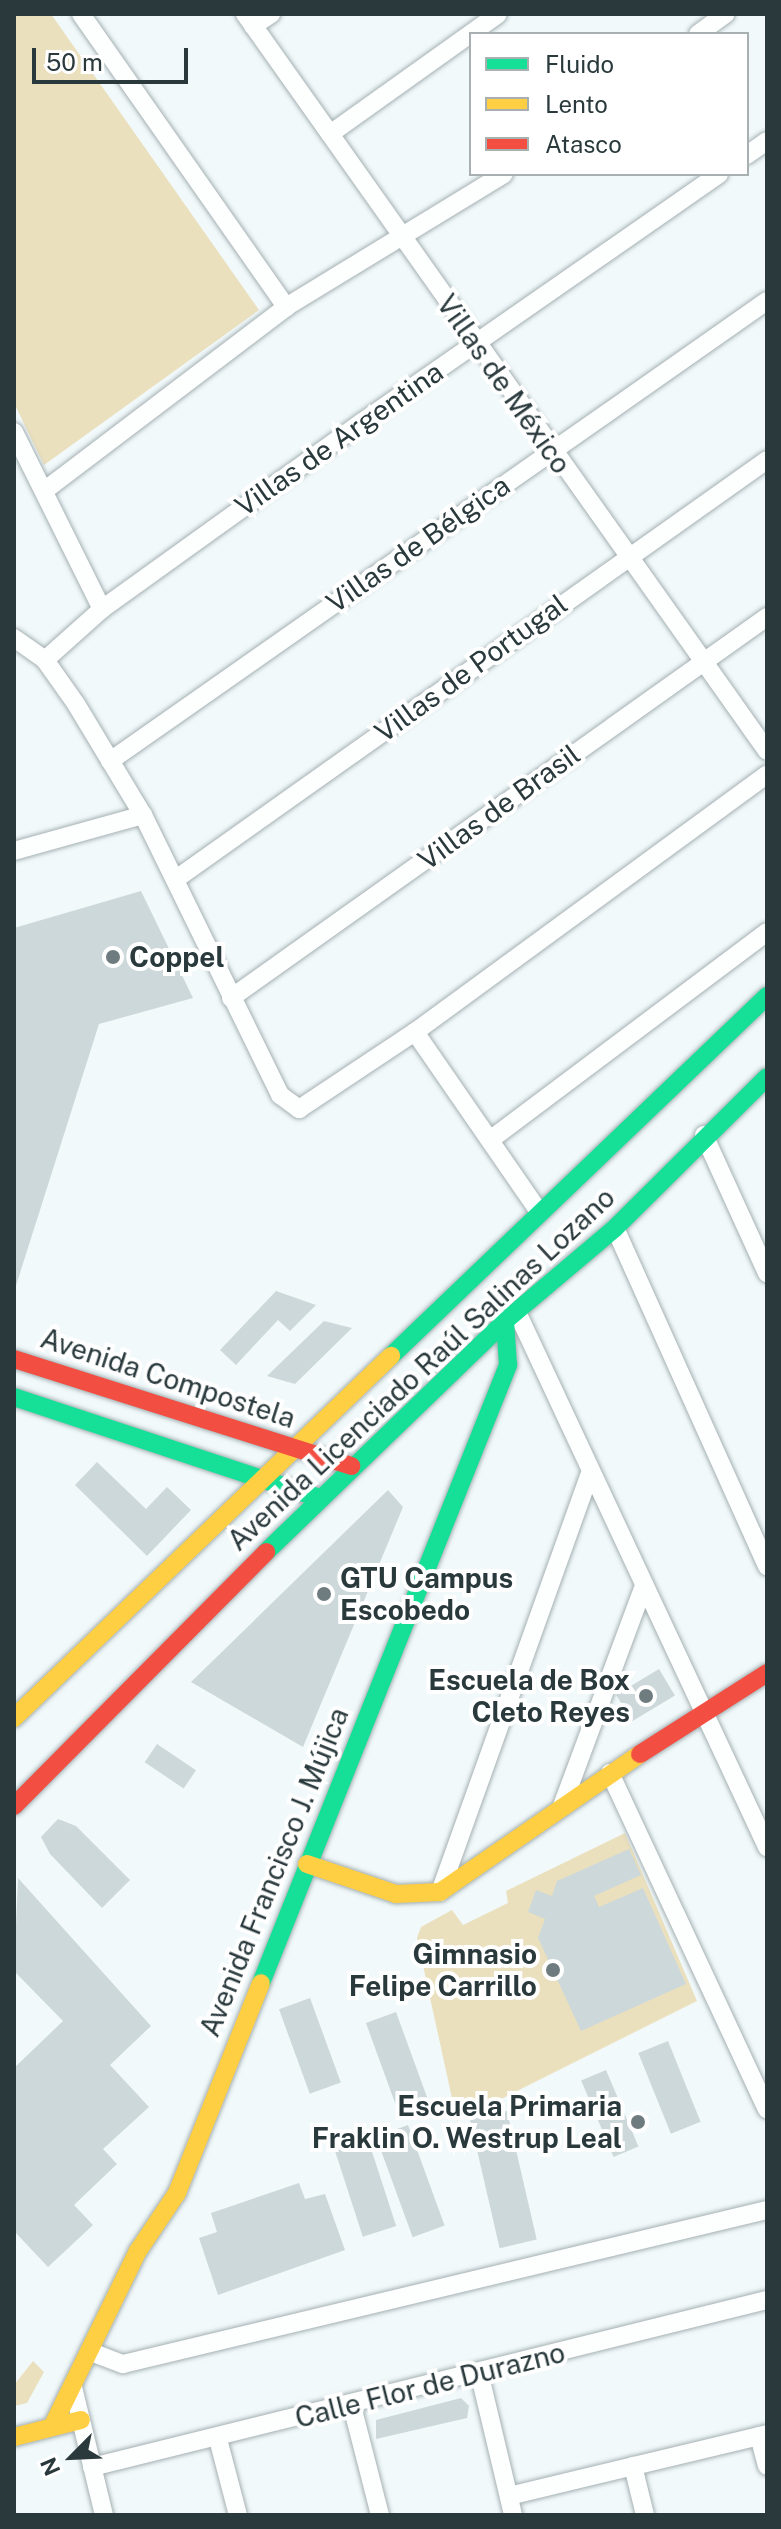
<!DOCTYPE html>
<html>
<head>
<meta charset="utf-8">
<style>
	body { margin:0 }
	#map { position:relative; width:781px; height:2529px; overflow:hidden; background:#f1f9fb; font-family:"Public Sans",sans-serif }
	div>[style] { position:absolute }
	.green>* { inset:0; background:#ebe0be }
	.building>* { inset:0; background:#cdd8da; transform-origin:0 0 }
	.roads { filter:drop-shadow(0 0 2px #a5b0b2) drop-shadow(0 0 2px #a5b0b2) }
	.street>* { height:18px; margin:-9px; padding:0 9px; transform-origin:9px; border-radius:9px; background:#fdfefe }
	.fast>* { height:18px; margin:-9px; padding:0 9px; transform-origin:9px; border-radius:9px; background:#16e098 }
	.slow>* { height:18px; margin:-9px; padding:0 9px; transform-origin:9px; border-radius:9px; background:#ffcf43 }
	.jam>* { height:18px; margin:-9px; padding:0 9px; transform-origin:9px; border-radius:9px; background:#f24e42 }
	.dots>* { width:22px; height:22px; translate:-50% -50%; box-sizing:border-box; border:4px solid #fff; border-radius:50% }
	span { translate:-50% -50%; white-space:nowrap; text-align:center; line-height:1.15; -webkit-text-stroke:8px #fff; paint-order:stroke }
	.street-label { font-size:28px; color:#29393c }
	.poi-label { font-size:28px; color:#29393c; font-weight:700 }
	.left { translate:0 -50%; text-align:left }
	.right { translate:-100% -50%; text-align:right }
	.frame { position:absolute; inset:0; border:16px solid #29393c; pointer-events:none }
	.legend { position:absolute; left:469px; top:32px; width:280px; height:144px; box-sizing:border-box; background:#fff; border:2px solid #a9b0b1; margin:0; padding:10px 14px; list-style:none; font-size:24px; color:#29393c }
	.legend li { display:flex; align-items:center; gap:16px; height:40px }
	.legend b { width:40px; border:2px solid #a9b0b1 }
	.north { position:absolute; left:32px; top:2417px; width:80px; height:80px; -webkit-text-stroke:6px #fff; paint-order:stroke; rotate:246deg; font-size:22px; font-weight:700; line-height:32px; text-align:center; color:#29393c }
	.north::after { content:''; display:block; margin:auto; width:28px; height:36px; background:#29393c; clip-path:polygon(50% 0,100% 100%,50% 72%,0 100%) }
	.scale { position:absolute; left:32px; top:48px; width:156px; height:36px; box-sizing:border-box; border:4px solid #29393c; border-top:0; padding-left:10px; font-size:24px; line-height:28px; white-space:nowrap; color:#29393c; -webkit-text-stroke:6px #fff; paint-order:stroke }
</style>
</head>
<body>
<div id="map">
	<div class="green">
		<i style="clip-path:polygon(14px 14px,51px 14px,259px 310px,44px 465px,14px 403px)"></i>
		<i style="clip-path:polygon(625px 1833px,697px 2001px,457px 2121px,417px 1938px,421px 1927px,452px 1910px,463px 1925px,508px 1903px,506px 1891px)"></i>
		<i style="clip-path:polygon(33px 2361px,44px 2372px,27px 2403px,14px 2406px,14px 2385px)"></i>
	</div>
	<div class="building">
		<i style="clip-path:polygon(141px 891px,193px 998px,99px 1024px,14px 1292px,14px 928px)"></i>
		<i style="clip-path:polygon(276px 1291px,316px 1305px,290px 1331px,278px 1320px,236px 1365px,220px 1350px)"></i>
		<i style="clip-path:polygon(324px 1321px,352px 1328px,295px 1384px,267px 1376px)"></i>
		<i style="clip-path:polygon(97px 1462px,146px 1509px,167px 1487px,191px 1510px,147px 1556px,75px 1485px)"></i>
		<i style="clip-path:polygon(388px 1490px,403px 1507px,303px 1747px,191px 1682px)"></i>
		<i style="left:659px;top:1669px;width:31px;height:50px;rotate:59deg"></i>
		<i style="left:157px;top:1744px;width:47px;height:22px;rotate:34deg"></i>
		<i style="clip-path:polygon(58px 1819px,76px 1826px,130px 1880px,102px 1908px,50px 1854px,41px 1837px)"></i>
		<i style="clip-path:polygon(629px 1849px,641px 1875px,594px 1896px,599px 1907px,643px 1888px,686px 1984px,581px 2031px,538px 1938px,545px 1919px,528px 1912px,536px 1890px,552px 1896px,557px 1881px)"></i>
		<i style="clip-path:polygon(18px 1878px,151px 2026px,110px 2065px,149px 2107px,103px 2149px,117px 2164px,74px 2205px,93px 2225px,48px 2267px,14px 2231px,14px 2068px,63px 2021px,14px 1971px)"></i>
		<i style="left:310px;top:1998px;width:90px;height:33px;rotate:70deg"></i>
		<i style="left:396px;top:2012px;width:98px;height:32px;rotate:70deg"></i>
		<i style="left:668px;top:2041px;width:87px;height:32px;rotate:68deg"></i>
		<i style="left:606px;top:2070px;width:83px;height:27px;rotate:67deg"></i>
		<i style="left:507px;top:2111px;width:132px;height:38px;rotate:77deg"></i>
		<i style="left:408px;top:2125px;width:107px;height:34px;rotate:70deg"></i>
		<i style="left:364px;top:2127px;width:104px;height:35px;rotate:72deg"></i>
		<i style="clip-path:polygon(299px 2183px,305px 2199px,325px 2194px,345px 2250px,218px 2295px,199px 2238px,217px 2232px,211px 2213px)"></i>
		<i style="clip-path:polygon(461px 2398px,469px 2406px,467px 2418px,376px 2439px,376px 2420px)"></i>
	</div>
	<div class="roads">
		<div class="street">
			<i style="left:81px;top:14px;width:358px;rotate:55deg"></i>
			<i style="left:245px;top:14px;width:903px;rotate:54.69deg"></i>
			<i style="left:253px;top:26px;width:22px;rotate:-34deg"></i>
			<i style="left:698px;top:34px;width:34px;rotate:-36deg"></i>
			<i style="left:330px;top:134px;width:206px;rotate:-35.5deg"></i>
			<i style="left:747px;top:155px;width:24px;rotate:-35deg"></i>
			<i style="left:14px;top:432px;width:198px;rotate:63.6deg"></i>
			<i style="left:44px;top:491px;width:304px;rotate:-37.2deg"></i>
			<i style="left:286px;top:307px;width:255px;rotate:-31.4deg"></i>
			<i style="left:14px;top:638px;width:38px;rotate:35deg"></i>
			<i style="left:45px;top:660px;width:54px;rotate:54.8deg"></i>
			<i style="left:76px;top:704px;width:130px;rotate:58.9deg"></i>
			<i style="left:143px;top:815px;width:312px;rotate:63.9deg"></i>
			<i style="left:280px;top:1095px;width:24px;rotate:36deg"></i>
			<i style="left:299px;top:1109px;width:139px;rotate:-33.6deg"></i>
			<i style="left:415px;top:1032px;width:436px;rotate:-36.2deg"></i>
			<i style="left:45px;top:660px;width:76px;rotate:-41.8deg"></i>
			<i style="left:102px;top:609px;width:319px;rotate:-35.7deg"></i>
			<i style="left:361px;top:423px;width:436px;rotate:-34.8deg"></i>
			<i style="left:110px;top:761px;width:802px;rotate:-35deg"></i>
			<i style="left:14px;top:851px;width:134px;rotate:-15.6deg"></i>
			<i style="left:176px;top:879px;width:724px;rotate:-35.34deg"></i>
			<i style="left:231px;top:998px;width:658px;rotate:-35.41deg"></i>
			<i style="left:415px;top:1032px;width:219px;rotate:55.4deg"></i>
			<i style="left:704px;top:1135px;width:152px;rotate:65.5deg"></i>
			<i style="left:490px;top:1140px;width:346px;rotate:-36.9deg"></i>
			<i style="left:615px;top:1228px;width:371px;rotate:65.8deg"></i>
			<i style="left:517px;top:1312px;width:591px;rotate:64.95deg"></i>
			<i style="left:610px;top:1773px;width:371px;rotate:65deg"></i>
			<i style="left:562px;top:1806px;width:236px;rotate:-69.6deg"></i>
			<i style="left:440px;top:1892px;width:447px;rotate:-70.3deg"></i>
			<i style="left:91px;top:2352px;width:34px;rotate:21deg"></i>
			<i style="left:123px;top:2364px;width:662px;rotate:-13.45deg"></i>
			<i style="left:479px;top:2372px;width:147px;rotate:76.6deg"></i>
			<i style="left:73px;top:2387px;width:132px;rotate:76.4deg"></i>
			<i style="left:352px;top:2406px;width:113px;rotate:75.6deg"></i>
			<i style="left:759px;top:2436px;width:31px;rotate:75deg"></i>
			<i style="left:218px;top:2439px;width:79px;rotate:75.3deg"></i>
			<i style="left:633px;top:2466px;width:50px;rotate:76.2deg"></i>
			<i style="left:92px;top:2467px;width:695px;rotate:-13.9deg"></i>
			<i style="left:509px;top:2496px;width:265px;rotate:-13.5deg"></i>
		</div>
		<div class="fast">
			<i style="left:391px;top:1356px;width:521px;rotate:-43.75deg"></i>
			<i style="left:14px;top:1397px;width:321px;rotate:18.3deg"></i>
			<i style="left:266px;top:1552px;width:332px;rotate:-44deg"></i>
			<i style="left:505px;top:1321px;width:144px;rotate:-40.2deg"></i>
			<i style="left:615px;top:1228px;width:214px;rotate:-44.8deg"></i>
			<i style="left:261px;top:1983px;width:666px;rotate:-68.21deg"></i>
			<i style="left:508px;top:1365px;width:44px;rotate:-93.9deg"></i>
		</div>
		<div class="slow">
			<i style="left:14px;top:1718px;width:523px;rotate:-43.84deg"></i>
			<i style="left:307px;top:1864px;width:94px;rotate:18.6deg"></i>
			<i style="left:396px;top:1894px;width:44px;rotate:-2.6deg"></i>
			<i style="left:440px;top:1892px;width:243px;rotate:-34.6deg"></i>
			<i style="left:52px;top:2427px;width:196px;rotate:-64deg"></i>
			<i style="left:138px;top:2251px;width:70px;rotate:-56.1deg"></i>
			<i style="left:177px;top:2193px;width:226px;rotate:-68.2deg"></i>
			<i style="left:14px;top:2437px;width:69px;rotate:-14.2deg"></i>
		</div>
		<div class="jam">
			<i style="left:14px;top:1359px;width:354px;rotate:17.6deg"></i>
			<i style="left:640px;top:1754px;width:151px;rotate:-32.5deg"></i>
			<i style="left:14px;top:1806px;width:358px;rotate:-45.2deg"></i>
		</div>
	</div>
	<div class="dots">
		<i style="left:113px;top:957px;background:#6f7c7f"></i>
		<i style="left:324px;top:1594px;background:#6f7c7f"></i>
		<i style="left:646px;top:1696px;background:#6f7c7f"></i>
		<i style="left:553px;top:1970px;background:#6f7c7f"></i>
		<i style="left:638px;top:2122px;background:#6f7c7f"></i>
	</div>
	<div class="street-label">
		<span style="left:504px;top:384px;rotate:55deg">Villas de México</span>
		<span style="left:339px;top:439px;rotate:-35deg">Villas de Argentina</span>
		<span style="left:418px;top:544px;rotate:-35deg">Villas de Bélgica</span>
		<span style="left:471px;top:668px;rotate:-36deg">Villas de Portugal</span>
		<span style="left:499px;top:807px;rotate:-36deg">Villas de Brasil</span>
		<span style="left:421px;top:1369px;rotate:-43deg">Avenida Licenciado Raúl Salinas Lozano</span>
		<span style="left:168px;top:1378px;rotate:18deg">Avenida Compostela</span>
		<span style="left:274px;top:1872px;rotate:-68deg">Avenida Francisco J. Mújica</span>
		<span style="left:430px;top:2385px;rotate:-14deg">Calle Flor de Durazno</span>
	</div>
	<div class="poi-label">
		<span class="left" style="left:129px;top:957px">Coppel</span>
		<span class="left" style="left:340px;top:1594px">GTU Campus<br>Escobedo</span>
		<span class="right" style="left:630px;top:1696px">Escuela de Box<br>Cleto Reyes</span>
		<span class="right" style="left:537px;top:1970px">Gimnasio<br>Felipe Carrillo</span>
		<span class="right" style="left:622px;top:2122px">Escuela Primaria<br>Fraklin O. Westrup Leal</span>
	</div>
	<div class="frame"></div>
	<ul class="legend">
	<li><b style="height:10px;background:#16e098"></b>Fluido</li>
	<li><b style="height:10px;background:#ffcf43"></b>Lento</li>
	<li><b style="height:10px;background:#f24e42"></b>Atasco</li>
	</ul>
	<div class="north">N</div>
	<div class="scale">50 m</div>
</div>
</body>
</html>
